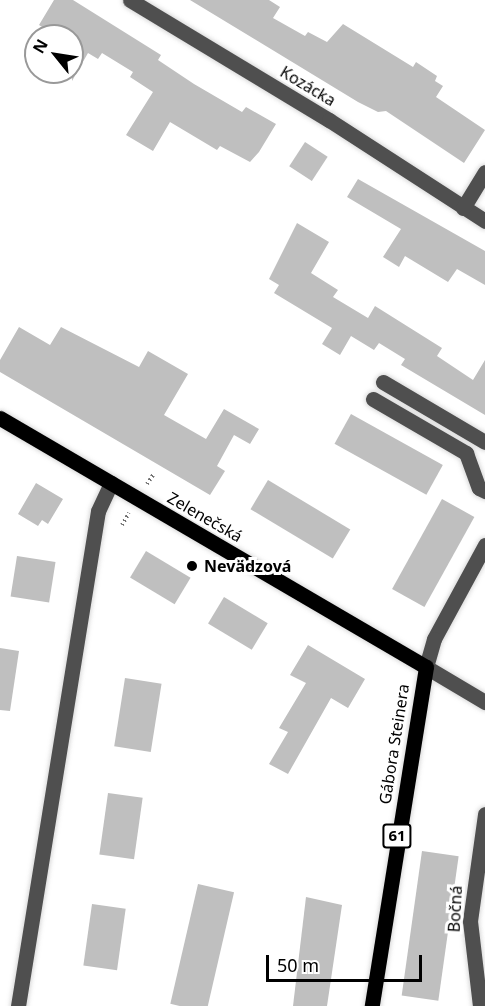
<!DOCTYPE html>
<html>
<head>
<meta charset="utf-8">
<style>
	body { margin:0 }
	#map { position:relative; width:485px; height:1006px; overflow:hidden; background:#fff; font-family:"Noto Sans",sans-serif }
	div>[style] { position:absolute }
	.building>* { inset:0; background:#bfbfbf; transform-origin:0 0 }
	.path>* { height:4px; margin-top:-2px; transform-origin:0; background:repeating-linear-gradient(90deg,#717171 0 1.5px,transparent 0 4.5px) }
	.roads { filter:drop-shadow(0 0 2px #dbdbdb) drop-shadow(0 0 2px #dbdbdb) }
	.minor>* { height:15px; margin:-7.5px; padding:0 7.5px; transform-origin:7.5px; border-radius:7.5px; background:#4f4f4f }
	.major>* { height:15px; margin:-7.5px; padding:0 7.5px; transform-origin:7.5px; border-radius:7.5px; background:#000 }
	.dots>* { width:16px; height:16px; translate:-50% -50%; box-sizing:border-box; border:3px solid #fff; border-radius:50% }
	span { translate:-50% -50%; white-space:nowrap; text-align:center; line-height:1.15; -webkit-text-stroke:6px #fff; paint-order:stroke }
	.shield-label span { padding:2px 4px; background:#fff; border:2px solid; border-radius:4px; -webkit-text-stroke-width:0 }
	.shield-label { font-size:15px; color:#000; font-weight:700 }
	.street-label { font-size:16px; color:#000 }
	.poi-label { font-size:16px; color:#000; font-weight:700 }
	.left { translate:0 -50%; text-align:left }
	.north { position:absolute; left:24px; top:24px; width:60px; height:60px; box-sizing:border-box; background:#fff; border:2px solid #999; border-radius:50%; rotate:300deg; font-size:16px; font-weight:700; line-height:24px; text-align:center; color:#000 }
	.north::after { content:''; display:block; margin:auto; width:21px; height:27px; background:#000; clip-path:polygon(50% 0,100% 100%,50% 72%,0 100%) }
	.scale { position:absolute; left:266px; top:955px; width:156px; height:27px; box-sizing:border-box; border:3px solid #000; border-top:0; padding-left:8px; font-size:18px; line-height:21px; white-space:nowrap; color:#000; -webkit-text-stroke:4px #fff; paint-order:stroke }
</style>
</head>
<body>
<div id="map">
	<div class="building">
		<i style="clip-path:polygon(54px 0,73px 0,161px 55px,158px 60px,194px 84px,242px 112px,246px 107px,276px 124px,259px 152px,250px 162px,220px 146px,217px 150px,170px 122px,153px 151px,126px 135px,153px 92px,130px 77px,133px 72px,102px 53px,98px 59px,88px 53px,72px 81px,72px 36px,57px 36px,39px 25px)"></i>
		<i style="clip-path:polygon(190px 0,269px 0,280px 7px,273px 18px,305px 36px,308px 32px,327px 42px,343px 24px,413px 67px,416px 62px,437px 76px,435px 81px,443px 86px,436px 97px,485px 130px,464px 163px,386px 111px,378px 112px,358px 102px)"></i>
		<i style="left:305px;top:142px;width:27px;height:29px;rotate:33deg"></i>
		<i style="clip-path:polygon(358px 179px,485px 251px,485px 285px,457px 269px,448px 282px,405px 256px,399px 267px,383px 257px,401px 229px,347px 197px)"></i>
		<i style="clip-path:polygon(297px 223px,329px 242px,311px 273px,338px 290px,333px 297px,368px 318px,375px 306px,442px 348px,437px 356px,473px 380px,485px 360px,485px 415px,401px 365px,405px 359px,379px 343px,374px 350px,351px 336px,340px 355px,322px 344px,332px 328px,274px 293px,279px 285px,269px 279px)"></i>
		<i style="clip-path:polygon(19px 327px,50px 345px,61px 327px,139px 367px,148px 351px,188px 374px,164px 415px,206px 439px,224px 409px,259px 429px,250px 444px,234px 435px,217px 466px,225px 471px,210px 495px,0 372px,0 360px)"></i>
		<i style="left:351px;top:414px;width:105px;height:34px;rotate:29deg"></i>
		<i style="left:268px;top:480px;width:96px;height:34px;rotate:31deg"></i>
		<i style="clip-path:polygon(36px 483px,63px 499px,48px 524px,42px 520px,38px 526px,18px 514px)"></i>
		<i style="left:442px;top:499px;width:37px;height:103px;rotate:29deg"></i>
		<i style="left:146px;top:551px;width:52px;height:31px;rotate:31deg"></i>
		<i style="left:17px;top:556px;width:39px;height:41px;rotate:9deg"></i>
		<i style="left:224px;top:597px;width:51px;height:31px;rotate:31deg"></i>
		<i style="clip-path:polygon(308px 645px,365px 679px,348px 708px,331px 698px,288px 774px,269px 764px,288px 732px,279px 728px,306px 683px,290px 675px)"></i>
		<i style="clip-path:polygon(0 648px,19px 651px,10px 711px,0 710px)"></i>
		<i style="left:125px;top:678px;width:37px;height:69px;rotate:9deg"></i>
		<i style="left:108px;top:793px;width:35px;height:62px;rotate:8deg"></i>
		<i style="left:422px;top:851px;width:37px;height:146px;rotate:8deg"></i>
		<i style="left:198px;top:884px;width:37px;height:123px;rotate:13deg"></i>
		<i style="clip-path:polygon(306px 897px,342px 905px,327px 1006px,293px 1006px)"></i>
		<i style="left:92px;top:904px;width:34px;height:62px;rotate:8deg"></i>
	</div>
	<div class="path">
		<i style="left:147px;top:484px;width:11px;rotate:-56deg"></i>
		<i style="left:122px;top:525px;width:14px;rotate:-60deg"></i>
	</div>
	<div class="roads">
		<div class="minor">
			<i style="left:130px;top:0;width:232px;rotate:31.1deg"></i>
			<i style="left:329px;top:120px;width:186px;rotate:32.9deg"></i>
			<i style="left:463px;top:208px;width:42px;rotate:-58.6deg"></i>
			<i style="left:383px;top:382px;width:118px;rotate:30.5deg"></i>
			<i style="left:373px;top:399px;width:108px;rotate:30.1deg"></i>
			<i style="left:466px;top:453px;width:37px;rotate:70deg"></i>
			<i style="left:479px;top:488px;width:7px;rotate:27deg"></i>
			<i style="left:485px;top:545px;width:107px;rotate:118.5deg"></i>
			<i style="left:434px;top:639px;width:29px;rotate:106deg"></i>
			<i style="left:426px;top:667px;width:69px;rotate:30.7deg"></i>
			<i style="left:18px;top:1006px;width:501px;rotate:-80.82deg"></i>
			<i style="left:98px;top:511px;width:31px;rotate:-65deg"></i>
			<i style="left:480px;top:1006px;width:86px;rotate:-96.7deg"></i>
			<i style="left:470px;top:921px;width:108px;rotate:-82deg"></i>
		</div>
		<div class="major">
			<i style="left:0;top:418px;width:493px;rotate:30.3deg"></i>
			<i style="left:426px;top:667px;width:343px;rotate:99.1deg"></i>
		</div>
	</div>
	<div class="dots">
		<i style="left:192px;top:566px;background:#000"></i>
	</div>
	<div class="shield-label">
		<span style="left:397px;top:836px">61</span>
	</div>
	<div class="street-label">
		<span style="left:308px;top:86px;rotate:31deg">Kozácka</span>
		<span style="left:205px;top:517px;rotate:30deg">Zelenečská</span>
		<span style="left:394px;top:744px;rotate:-81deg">Gábora Steinera</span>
		<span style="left:455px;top:909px;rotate:-87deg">Bočná</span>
	</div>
	<div class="poi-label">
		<span class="left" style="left:204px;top:566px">Nevädzová</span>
	</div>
	<div class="north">N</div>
	<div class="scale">50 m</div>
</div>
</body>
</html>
